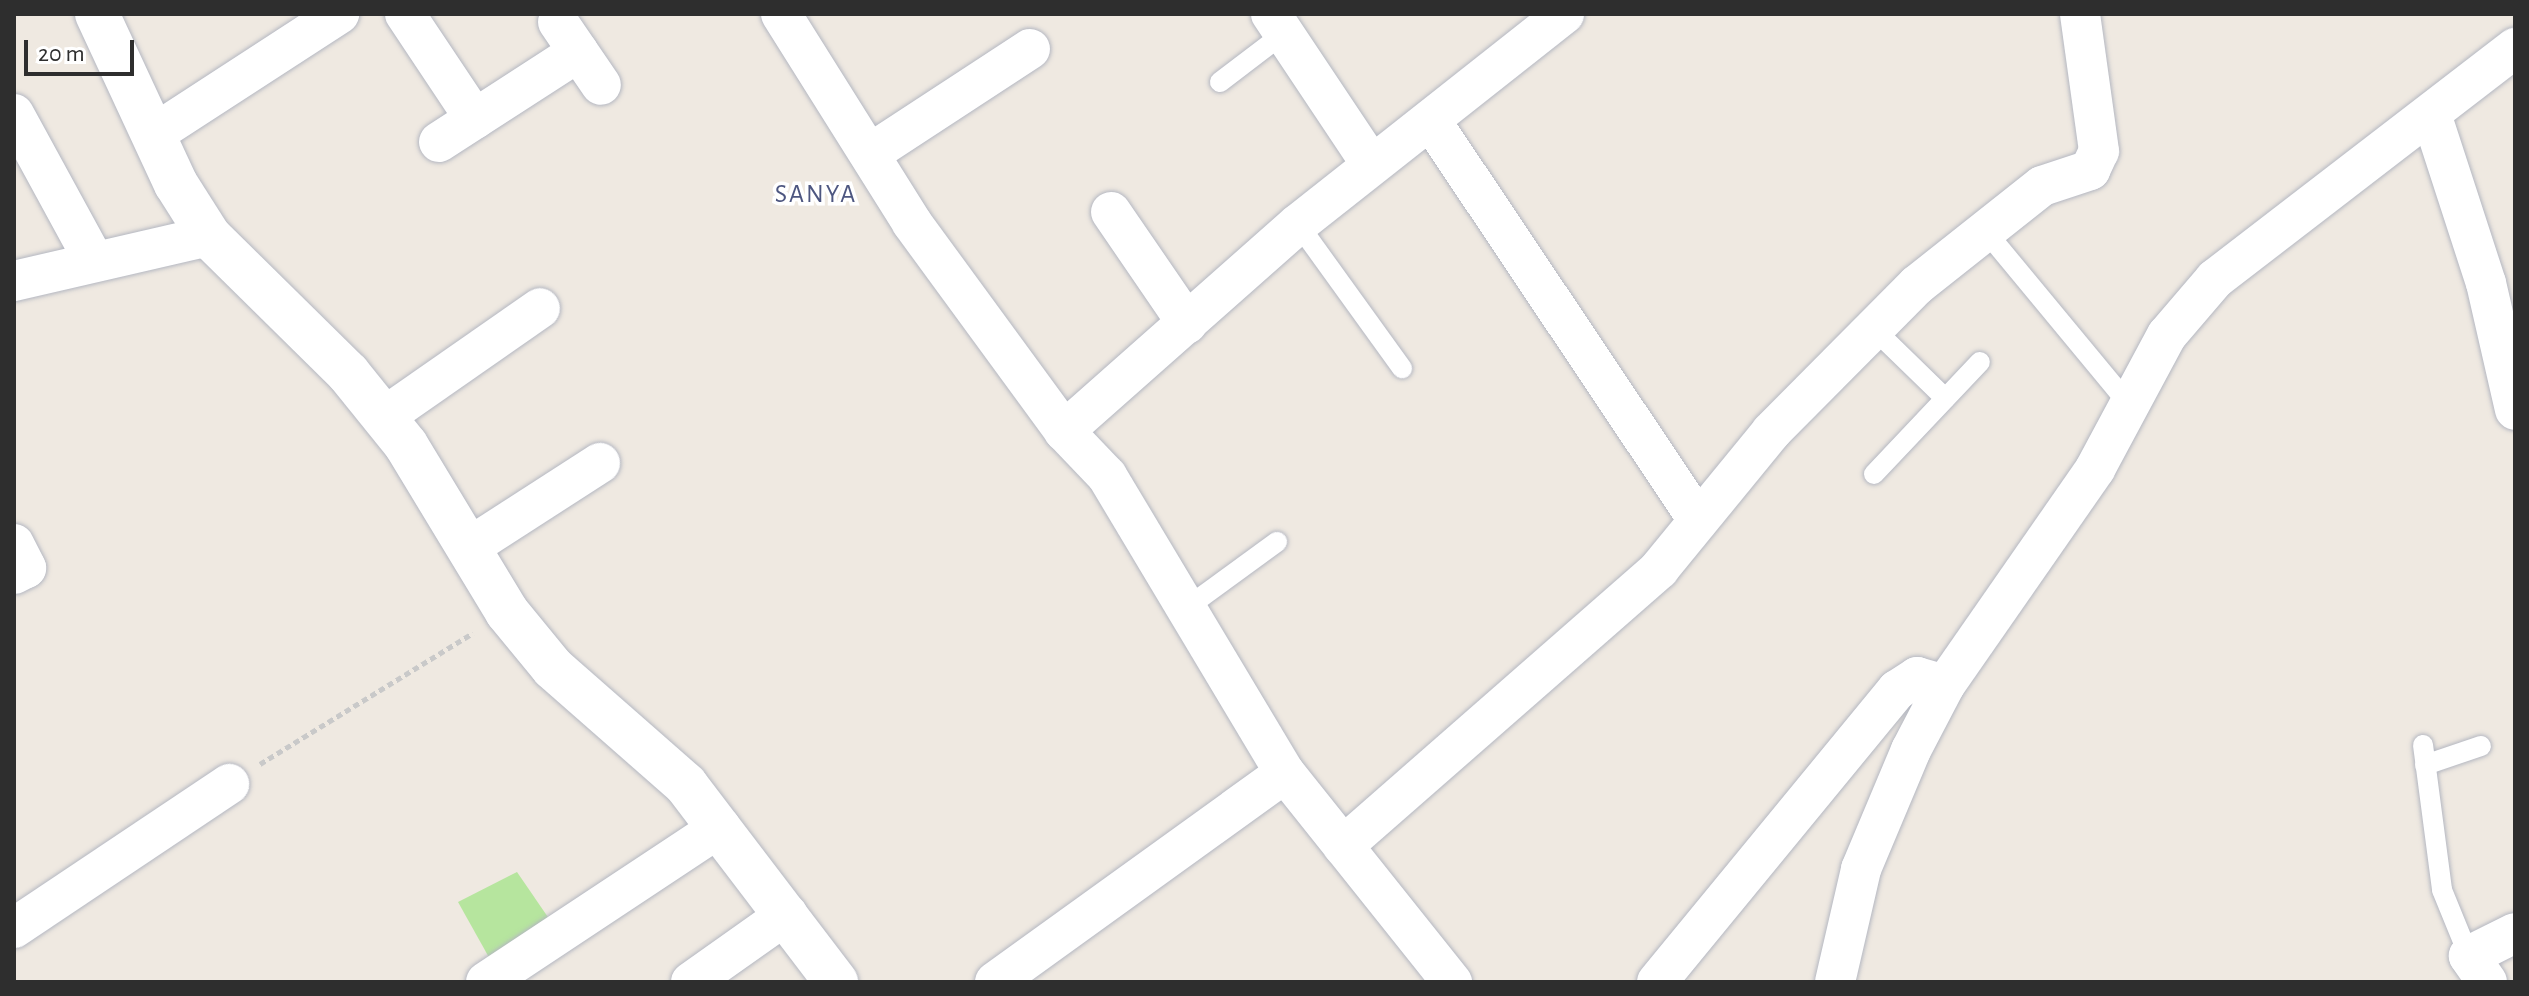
<!DOCTYPE html>
<html>
<head>
<meta charset="utf-8">
<style>
	body { margin:0 }
	#map { position:relative; width:2529px; height:996px; overflow:hidden; background:#efe9e1; font-family:"Alegreya Sans",sans-serif }
	div>[style] { position:absolute }
	.green>* { inset:0; background:#b6e59e }
	.path>* { height:5px; margin-top:-2.5px; transform-origin:0; background:repeating-linear-gradient(90deg,#c9c9c9 0 6px,transparent 0 10px) }
	.roads { filter:drop-shadow(0 0 2px #b4b7c1) drop-shadow(0 0 2px #b4b7c1) }
	.service>* { height:20px; margin:-10px; padding:0 10px; transform-origin:10px; border-radius:10px; background:#fff }
	.minor>* { height:40px; margin:-20px; padding:0 20px; transform-origin:20px; border-radius:20px; background:#fff }
	.tertiary>* { height:44px; margin:-22px; padding:0 22px; transform-origin:22px; border-radius:22px; background:#fff }
	span { translate:-50% -50%; white-space:nowrap; text-align:center; line-height:1.15; -webkit-text-stroke:7px #fff; paint-order:stroke }
	.neighbourhood-label { font-size:26px; color:#4d5680; letter-spacing:2px }
	.frame { position:absolute; inset:0; border:16px solid #2e2e2e; pointer-events:none }
	.scale { position:absolute; left:24px; top:40px; width:110px; height:36px; box-sizing:border-box; border:4px solid #2e2e2e; border-top:0; padding-left:10px; font-size:24px; line-height:28px; white-space:nowrap; color:#2e2e2e; -webkit-text-stroke:6px #fff; paint-order:stroke }
</style>
</head>
<body>
<div id="map">
	<div class="green">
		<i style="clip-path:polygon(517px 872px,552px 923px,491px 961px,458px 902px)"></i>
	</div>
	<div class="path">
		<i style="left:260px;top:764px;width:250px;rotate:-31.6deg"></i>
	</div>
	<div class="roads">
		<div class="service">
			<i style="left:1220px;top:82px;width:79px;rotate:-37.3deg"></i>
			<i style="left:1298px;top:224px;width:178px;rotate:54.2deg"></i>
			<i style="left:1983px;top:228px;width:232px;rotate:50.4deg"></i>
			<i style="left:1875px;top:330px;width:98px;rotate:44.2deg"></i>
			<i style="left:1874px;top:474px;width:154px;rotate:-46.6deg"></i>
			<i style="left:1185px;top:609px;width:114px;rotate:-36.1deg"></i>
			<i style="left:2423px;top:745px;width:146px;rotate:82.5deg"></i>
			<i style="left:2442px;top:890px;width:71px;rotate:67.8deg"></i>
			<i style="left:2425px;top:765px;width:59px;rotate:-18.7deg"></i>
		</div>
		<div class="minor">
			<i style="left:405px;top:14px;width:126px;rotate:56.3deg"></i>
			<i style="left:781px;top:14px;width:247px;rotate:57.9deg"></i>
			<i style="left:912px;top:223px;width:258px;rotate:53.8deg"></i>
			<i style="left:1064px;top:431px;width:62px;rotate:46.3deg"></i>
			<i style="left:1107px;top:476px;width:346px;rotate:59.1deg"></i>
			<i style="left:1285px;top:773px;width:268px;rotate:51.4deg"></i>
			<i style="left:1271px;top:14px;width:180px;rotate:56.3deg"></i>
			<i style="left:558px;top:22px;width:76px;rotate:55.7deg"></i>
			<i style="left:14px;top:114px;width:167px;rotate:61.4deg"></i>
			<i style="left:2431px;top:114px;width:178px;rotate:72deg"></i>
			<i style="left:2486px;top:283px;width:130px;rotate:77.1deg"></i>
			<i style="left:1433px;top:124px;width:475px;rotate:56.2deg"></i>
			<i style="left:154px;top:134px;width:221px;rotate:-33deg"></i>
			<i style="left:439px;top:142px;width:166px;rotate:-32.9deg"></i>
			<i style="left:871px;top:153px;width:190px;rotate:-33.2deg"></i>
			<i style="left:1111px;top:212px;width:135px;rotate:55.6deg"></i>
			<i style="left:14px;top:281px;width:200px;rotate:-13deg"></i>
			<i style="left:384px;top:417px;width:190px;rotate:-34.9deg"></i>
			<i style="left:1064px;top:431px;width:312px;rotate:-41.5deg"></i>
			<i style="left:1298px;top:224px;width:339px;rotate:-38.3deg"></i>
			<i style="left:14px;top:544px;width:27px;rotate:63deg"></i>
			<i style="left:26px;top:568px;width:13px;rotate:153deg"></i>
			<i style="left:468px;top:548px;width:157px;rotate:-32.8deg"></i>
			<i style="left:1343px;top:846px;width:420px;rotate:-41.2deg"></i>
			<i style="left:1659px;top:569px;width:177px;rotate:-50.7deg"></i>
			<i style="left:1771px;top:432px;width:207px;rotate:-45.2deg"></i>
			<i style="left:1917px;top:285px;width:159px;rotate:-38.4deg"></i>
			<i style="left:2042px;top:186px;width:51px;rotate:-18.4deg"></i>
			<i style="left:2090px;top:170px;width:21px;rotate:-65deg"></i>
			<i style="left:2099px;top:151px;width:138px;rotate:-97.9deg"></i>
			<i style="left:14px;top:928px;width:259px;rotate:-33.8deg"></i>
			<i style="left:486px;top:982px;width:281px;rotate:-33.5deg"></i>
			<i style="left:691px;top:982px;width:118px;rotate:-35.3deg"></i>
			<i style="left:995px;top:982px;width:357px;rotate:-35.8deg"></i>
			<i style="left:1657px;top:982px;width:378px;rotate:-50.6deg"></i>
			<i style="left:1897px;top:690px;width:24px;rotate:-33deg"></i>
			<i style="left:1917px;top:677px;width:29px;rotate:16deg"></i>
			<i style="left:1835px;top:982px;width:116px;rotate:-77deg"></i>
			<i style="left:1861px;top:869px;width:129px;rotate:-67.2deg"></i>
			<i style="left:1911px;top:750px;width:73px;rotate:-62.4deg"></i>
			<i style="left:1945px;top:685px;width:263px;rotate:-55.2deg"></i>
			<i style="left:2095px;top:469px;width:152px;rotate:-61.8deg"></i>
			<i style="left:2167px;top:335px;width:74px;rotate:-49.4deg"></i>
			<i style="left:2215px;top:279px;width:379px;rotate:-37.6deg"></i>
			<i style="left:2487px;top:982px;width:32px;rotate:-125deg"></i>
			<i style="left:2469px;top:956px;width:51px;rotate:-26.6deg"></i>
		</div>
		<div class="tertiary">
			<i style="left:97px;top:14px;width:187px;rotate:65.1deg"></i>
			<i style="left:176px;top:184px;width:62px;rotate:57.6deg"></i>
			<i style="left:209px;top:236px;width:195px;rotate:44.6deg"></i>
			<i style="left:348px;top:373px;width:92px;rotate:51.1deg"></i>
			<i style="left:406px;top:445px;width:195px;rotate:58.8deg"></i>
			<i style="left:507px;top:612px;width:72px;rotate:50.6deg"></i>
			<i style="left:553px;top:668px;width:177px;rotate:41.3deg"></i>
			<i style="left:686px;top:785px;width:248px;rotate:52.7deg"></i>
		</div>
	</div>
	<div class="neighbourhood-label">
		<span style="left:816px;top:195px">SANYA</span>
	</div>
	<div class="frame"></div>
	<div class="scale">20 m</div>
</div>
</body>
</html>
